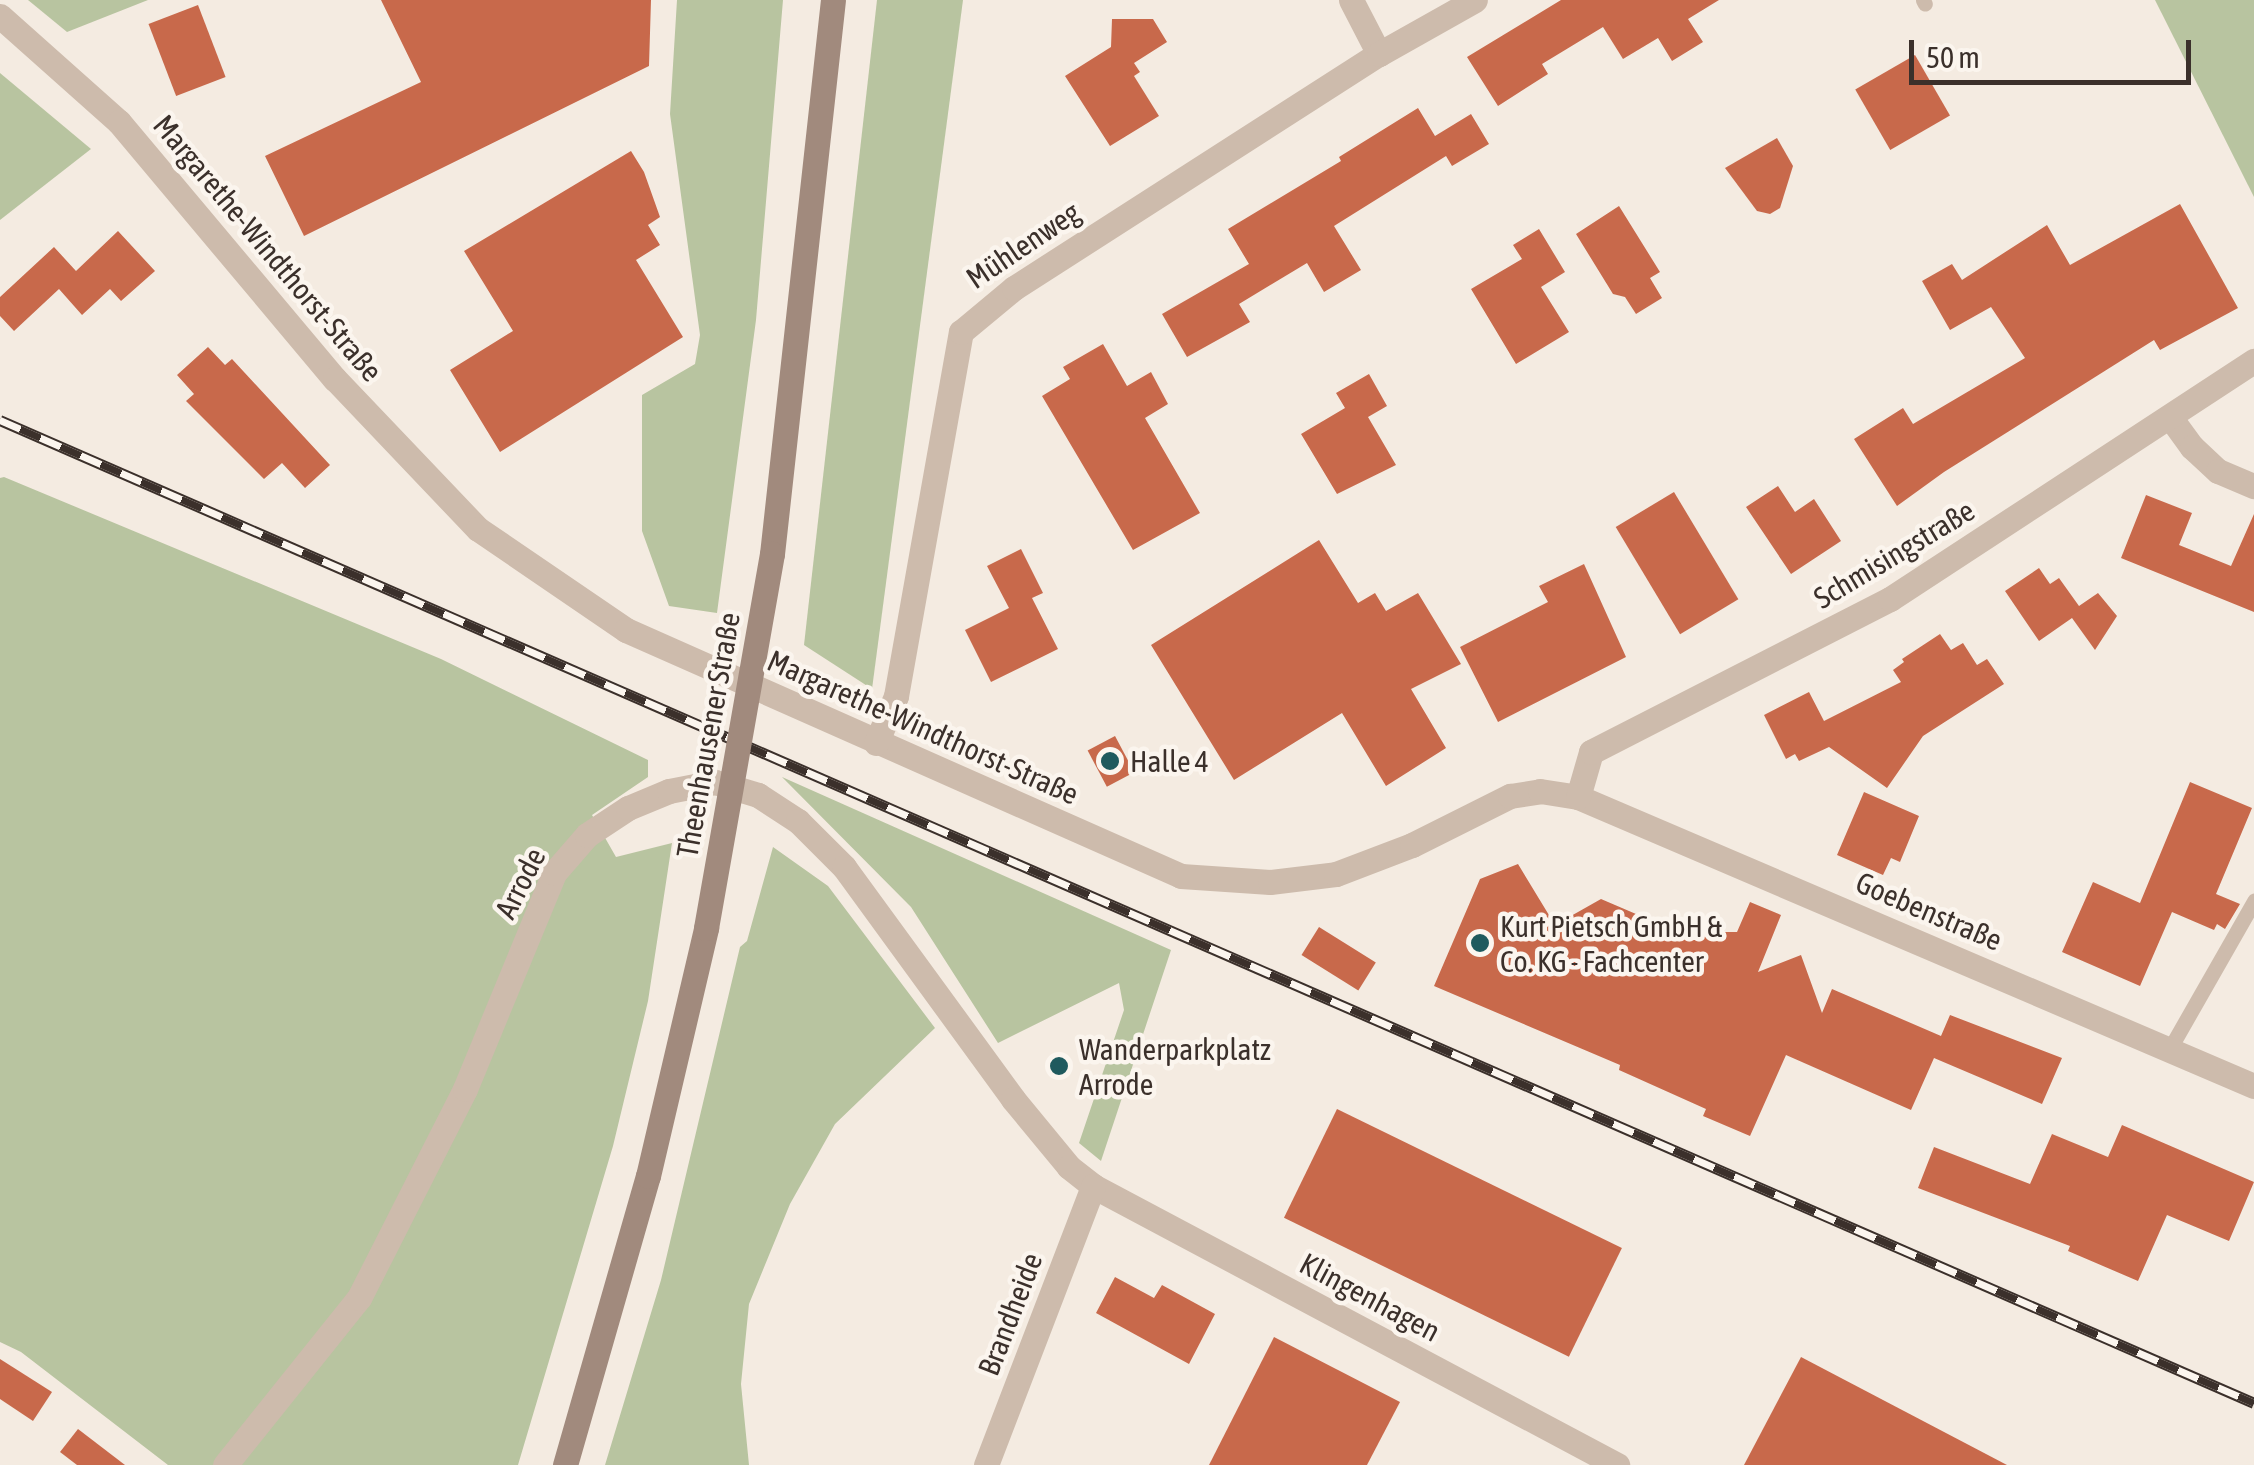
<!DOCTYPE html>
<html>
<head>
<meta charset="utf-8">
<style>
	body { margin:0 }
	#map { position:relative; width:2254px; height:1465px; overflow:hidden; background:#f4ebe1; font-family:"Asap Condensed",sans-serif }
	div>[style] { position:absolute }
	.green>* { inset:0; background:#b8c4a0 }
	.building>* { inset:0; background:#c8694b; transform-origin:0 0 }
	.service>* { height:15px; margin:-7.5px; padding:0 7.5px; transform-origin:7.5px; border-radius:7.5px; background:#cdbbac }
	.minor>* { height:25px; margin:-12.5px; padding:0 12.5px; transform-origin:12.5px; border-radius:12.5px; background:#cdbbac }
	.secondary>* { height:25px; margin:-12.5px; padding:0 12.5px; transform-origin:12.5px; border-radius:12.5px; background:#a18a7d }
	.rail>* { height:11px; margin-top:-5.5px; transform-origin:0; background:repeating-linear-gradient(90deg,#fbf5ee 0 22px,#3b302b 0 44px); box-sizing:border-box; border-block:2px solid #3b302b }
	.secondary-bridge>* { height:25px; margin:-12.5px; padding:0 12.5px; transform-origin:12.5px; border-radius:12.5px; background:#a18a7d }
	.dots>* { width:28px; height:28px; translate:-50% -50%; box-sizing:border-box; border:5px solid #fbf5ee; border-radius:50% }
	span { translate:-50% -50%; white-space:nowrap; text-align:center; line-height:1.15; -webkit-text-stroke:9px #fbf5ee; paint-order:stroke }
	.street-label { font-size:30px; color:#3b302b }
	.poi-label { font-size:30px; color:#3b302b }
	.left { translate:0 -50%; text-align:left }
	.scale { position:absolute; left:1909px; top:40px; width:282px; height:45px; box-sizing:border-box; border:5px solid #3b302b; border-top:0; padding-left:12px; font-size:30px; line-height:35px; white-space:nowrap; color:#3b302b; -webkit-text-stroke:8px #fbf5ee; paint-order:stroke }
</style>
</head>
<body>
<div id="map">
	<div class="green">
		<i style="clip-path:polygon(28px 0,148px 0,67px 32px)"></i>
		<i style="clip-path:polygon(677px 0,783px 0,756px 320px,717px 613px,669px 606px,642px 531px,642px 395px,695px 364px,700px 335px,670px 114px)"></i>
		<i style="clip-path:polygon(877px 0,963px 0,872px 689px,804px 645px)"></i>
		<i style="clip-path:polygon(2155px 0,2254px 0,2254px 197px)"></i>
		<i style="clip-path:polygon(0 73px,91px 149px,0 220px)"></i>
		<i style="clip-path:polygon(4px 477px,441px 659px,648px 760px,648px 777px,592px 815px,616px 857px,672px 843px,648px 1001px,613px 1146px,518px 1465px,168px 1465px,21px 1352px,0 1342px,0 478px)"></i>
		<i style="clip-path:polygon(782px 777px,1171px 950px,1101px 1161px,1079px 1143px,1124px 1010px,1119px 983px,998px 1043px,911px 907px)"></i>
		<i style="clip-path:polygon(773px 847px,828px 886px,935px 1028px,835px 1124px,790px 1204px,749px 1304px,741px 1384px,749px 1465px,605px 1465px,661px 1280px,740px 947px,747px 941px)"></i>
	</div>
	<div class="building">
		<i style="clip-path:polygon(381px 0,651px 0,649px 66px,304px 236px,265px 156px,421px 82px)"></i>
		<i style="clip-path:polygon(1561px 0,1719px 0,1688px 19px,1703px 42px,1672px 61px,1658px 38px,1623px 59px,1603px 27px,1542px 64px,1548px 74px,1498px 106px,1467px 57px)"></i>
		<i style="left:198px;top:5px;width:77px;height:53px;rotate:69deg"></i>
		<i style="clip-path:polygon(1112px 19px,1153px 19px,1167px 42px,1134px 63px,1140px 72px,1134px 76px,1159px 116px,1110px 146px,1065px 76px,1111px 47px)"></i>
		<i style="left:1915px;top:55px;width:70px;height:69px;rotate:60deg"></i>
		<i style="clip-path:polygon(1418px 108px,1435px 136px,1471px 114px,1489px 144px,1452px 166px,1446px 156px,1334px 226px,1361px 270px,1324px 292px,1307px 263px,1239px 304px,1250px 322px,1187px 357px,1162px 314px,1249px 264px,1228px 229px,1341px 161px,1339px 157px)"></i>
		<i style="clip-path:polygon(1777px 138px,1793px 166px,1780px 208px,1770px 214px,1757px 211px,1725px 168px)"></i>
		<i style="clip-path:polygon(631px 151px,644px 172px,660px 217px,648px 225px,660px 245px,636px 260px,683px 337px,500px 452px,450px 370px,513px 331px,464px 251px)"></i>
		<i style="clip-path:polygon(2180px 204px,2238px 308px,2160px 350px,2154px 340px,1944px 472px,1897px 506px,1854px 439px,1903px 408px,1913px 424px,2025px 358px,1991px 307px,1950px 330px,1922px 281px,1952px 264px,1962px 280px,2047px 225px,2070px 265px)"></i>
		<i style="clip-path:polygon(1619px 206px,1660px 272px,1650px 278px,1662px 298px,1636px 314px,1625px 297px,1613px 294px,1576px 234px)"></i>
		<i style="clip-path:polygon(1539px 229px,1565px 272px,1541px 287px,1569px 332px,1516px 364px,1471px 289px,1522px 259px,1513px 245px)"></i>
		<i style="clip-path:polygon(118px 231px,155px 271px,121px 301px,110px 289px,82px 315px,59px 289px,14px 331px,0 316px,0 297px,54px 247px,76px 271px)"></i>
		<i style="clip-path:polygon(1103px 344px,1127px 386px,1151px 372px,1168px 404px,1145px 418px,1200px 513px,1133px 550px,1042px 396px,1070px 379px,1063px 367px)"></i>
		<i style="clip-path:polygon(208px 347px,225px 365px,232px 359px,330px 465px,305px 488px,282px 463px,264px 479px,186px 401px,194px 394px,177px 375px)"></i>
		<i style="clip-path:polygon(1369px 374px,1387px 406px,1368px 417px,1396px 465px,1337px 494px,1301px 434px,1345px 408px,1336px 393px)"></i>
		<i style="clip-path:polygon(1778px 486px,1795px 512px,1814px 499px,1841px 541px,1791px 574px,1746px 507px)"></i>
		<i style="left:1674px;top:492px;width:125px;height:68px;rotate:59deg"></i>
		<i style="clip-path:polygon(2146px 495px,2192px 513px,2179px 545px,2231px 566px,2254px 514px,2254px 612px,2121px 558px)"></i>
		<i style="clip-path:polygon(1319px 540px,1358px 603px,1375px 593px,1386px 611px,1418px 593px,1461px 664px,1411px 689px,1446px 748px,1386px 786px,1342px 713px,1234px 780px,1151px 645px)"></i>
		<i style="clip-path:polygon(1021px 549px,1043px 593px,1032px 598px,1058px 649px,991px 682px,965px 630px,1009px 608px,987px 566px)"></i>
		<i style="clip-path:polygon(1584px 564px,1626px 657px,1498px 722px,1460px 647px,1548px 602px,1539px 586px)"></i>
		<i style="clip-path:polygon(2039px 568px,2050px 584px,2059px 578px,2079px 606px,2098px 593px,2117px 616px,2095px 650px,2072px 618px,2039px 641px,2005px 591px)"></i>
		<i style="clip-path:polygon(1940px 634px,1951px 650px,1963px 643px,1977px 665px,1987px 659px,2004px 684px,1923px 736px,1887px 788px,1829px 747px,1799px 761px,1795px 754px,1786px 759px,1764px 715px,1809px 692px,1824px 721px,1901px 682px,1893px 670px,1904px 662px,1902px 659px)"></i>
		<i style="left:1115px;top:736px;width:41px;height:31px;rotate:62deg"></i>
		<i style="clip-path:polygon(2190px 782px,2252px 808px,2216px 894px,2240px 904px,2225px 929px,2217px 924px,2214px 930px,2172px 912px,2140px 986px,2062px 952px,2093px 882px,2140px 903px)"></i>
		<i style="clip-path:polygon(1864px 792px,1919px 816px,1900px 862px,1891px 858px,1883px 875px,1837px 855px)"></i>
		<i style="clip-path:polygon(1518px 864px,1555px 925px,1601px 899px,1678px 932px,1680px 926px,1692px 932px,1737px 932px,1750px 902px,1781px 915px,1758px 972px,1801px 955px,1822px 1013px,1832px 989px,1941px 1036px,1950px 1015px,2062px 1058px,2042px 1104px,1934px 1058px,1911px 1110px,1786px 1055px,1750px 1136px,1703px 1116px,1706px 1109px,1619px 1070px,1620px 1065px,1434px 986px,1480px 879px)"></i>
		<i style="left:1319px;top:927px;width:67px;height:33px;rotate:32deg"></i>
		<i style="left:1337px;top:1109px;width:317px;height:121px;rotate:26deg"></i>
		<i style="clip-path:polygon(2122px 1125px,2254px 1182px,2229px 1241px,2167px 1215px,2138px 1281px,2068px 1251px,2070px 1246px,1918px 1188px,1934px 1147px,2030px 1184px,2052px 1134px,2108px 1157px)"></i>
		<i style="clip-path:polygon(1115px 1277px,1154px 1298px,1162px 1285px,1215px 1314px,1189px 1364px,1096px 1313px)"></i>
		<i style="clip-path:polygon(1274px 1337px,1400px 1402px,1367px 1465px,1209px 1465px)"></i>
		<i style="clip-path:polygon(1801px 1357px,2007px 1465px,1744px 1465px)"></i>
		<i style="clip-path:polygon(0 1359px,52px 1392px,33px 1421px,0 1399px)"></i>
		<i style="clip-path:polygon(78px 1429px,125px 1465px,77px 1465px,60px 1452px)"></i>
	</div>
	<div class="service">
		<i style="left:1923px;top:0;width:4px;rotate:63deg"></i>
		<i style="left:2169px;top:1050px;width:172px;rotate:-60.3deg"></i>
	</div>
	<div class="minor">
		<i style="left:1351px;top:0;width:61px;rotate:62.6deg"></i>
		<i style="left:0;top:16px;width:159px;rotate:41.7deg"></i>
		<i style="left:119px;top:122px;width:336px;rotate:50deg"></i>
		<i style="left:335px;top:379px;width:207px;rotate:46.4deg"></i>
		<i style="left:478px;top:529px;width:179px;rotate:34.3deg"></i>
		<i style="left:626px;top:630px;width:607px;rotate:23.9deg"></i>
		<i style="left:1181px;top:876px;width:89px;rotate:3.9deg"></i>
		<i style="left:1270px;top:882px;width:66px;rotate:-6.9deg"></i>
		<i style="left:1336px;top:874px;width:81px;rotate:-20.9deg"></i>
		<i style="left:1412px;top:845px;width:110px;rotate:-26.6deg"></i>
		<i style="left:1510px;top:796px;width:30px;rotate:-9deg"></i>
		<i style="left:1540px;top:791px;width:38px;rotate:9deg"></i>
		<i style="left:1578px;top:797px;width:735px;rotate:23.15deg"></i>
		<i style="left:2170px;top:417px;width:37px;rotate:54deg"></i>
		<i style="left:2192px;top:447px;width:35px;rotate:43deg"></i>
		<i style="left:2218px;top:471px;width:39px;rotate:23deg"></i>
		<i style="left:876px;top:743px;width:51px;rotate:-66.9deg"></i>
		<i style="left:896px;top:696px;width:370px;rotate:-79.9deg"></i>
		<i style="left:961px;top:332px;width:69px;rotate:-39.7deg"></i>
		<i style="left:1014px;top:288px;width:434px;rotate:-32.7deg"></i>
		<i style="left:1379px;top:54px;width:110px;rotate:-29.4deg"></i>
		<i style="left:1578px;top:797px;width:47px;rotate:-73.9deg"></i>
		<i style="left:1591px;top:752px;width:336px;rotate:-27.1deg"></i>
		<i style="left:1890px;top:599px;width:435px;rotate:-33.2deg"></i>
		<i style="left:225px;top:1465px;width:214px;rotate:-51.3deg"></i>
		<i style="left:359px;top:1298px;width:234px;rotate:-63.1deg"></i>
		<i style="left:465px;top:1089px;width:234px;rotate:-67.6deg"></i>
		<i style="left:554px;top:873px;width:50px;rotate:-49deg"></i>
		<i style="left:587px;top:835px;width:49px;rotate:-33.4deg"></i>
		<i style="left:628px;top:808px;width:44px;rotate:-22.5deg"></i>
		<i style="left:669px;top:791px;width:47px;rotate:-11.1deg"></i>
		<i style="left:715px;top:782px;width:45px;rotate:16.8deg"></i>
		<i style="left:758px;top:795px;width:48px;rotate:33deg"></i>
		<i style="left:798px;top:821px;width:65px;rotate:45deg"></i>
		<i style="left:844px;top:867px;width:287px;rotate:53.9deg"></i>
		<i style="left:1013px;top:1099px;width:88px;rotate:50.5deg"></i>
		<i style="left:1069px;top:1167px;width:31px;rotate:38deg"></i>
		<i style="left:1093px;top:1186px;width:594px;rotate:28.03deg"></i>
		<i style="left:986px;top:1465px;width:299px;rotate:-69deg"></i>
	</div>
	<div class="secondary">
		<i style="left:772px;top:554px;width:557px;rotate:-83.72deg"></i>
		<i style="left:565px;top:1465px;width:301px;rotate:-74deg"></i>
		<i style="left:648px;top:1176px;width:255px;rotate:-76.8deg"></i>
	</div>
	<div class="rail">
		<i style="left:0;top:420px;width:2459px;rotate:23.56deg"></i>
	</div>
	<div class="secondary-bridge">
		<i style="left:706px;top:928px;width:380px;rotate:-80deg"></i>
	</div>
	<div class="dots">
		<i style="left:1110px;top:761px;background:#1f5a5e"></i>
		<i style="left:1480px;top:943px;background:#1f5a5e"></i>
		<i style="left:1059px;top:1066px;background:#1f5a5e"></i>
	</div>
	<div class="street-label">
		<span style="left:1023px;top:245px;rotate:-34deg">Mühlenweg</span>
		<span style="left:268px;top:248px;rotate:50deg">Margarethe-Windthorst-Straße</span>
		<span style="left:1894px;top:554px;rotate:-31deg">Schmisingstraße</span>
		<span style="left:923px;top:727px;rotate:24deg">Margarethe-Windthorst-Straße</span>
		<span style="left:708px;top:735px;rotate:-80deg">Theenhausener Straße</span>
		<span style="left:520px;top:883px;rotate:-63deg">Arrode</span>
		<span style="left:1929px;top:911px;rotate:23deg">Goebenstraße</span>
		<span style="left:1370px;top:1297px;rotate:28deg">Klingenhagen</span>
		<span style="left:1010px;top:1314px;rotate:-69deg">Brandheide</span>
	</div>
	<div class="poi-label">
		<span class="left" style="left:1130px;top:761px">Halle 4</span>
		<span class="left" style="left:1500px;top:943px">Kurt Pietsch GmbH &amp;<br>Co. KG - Fachcenter</span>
		<span class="left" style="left:1079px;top:1066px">Wanderparkplatz<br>Arrode</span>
	</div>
	<div class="scale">50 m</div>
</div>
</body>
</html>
